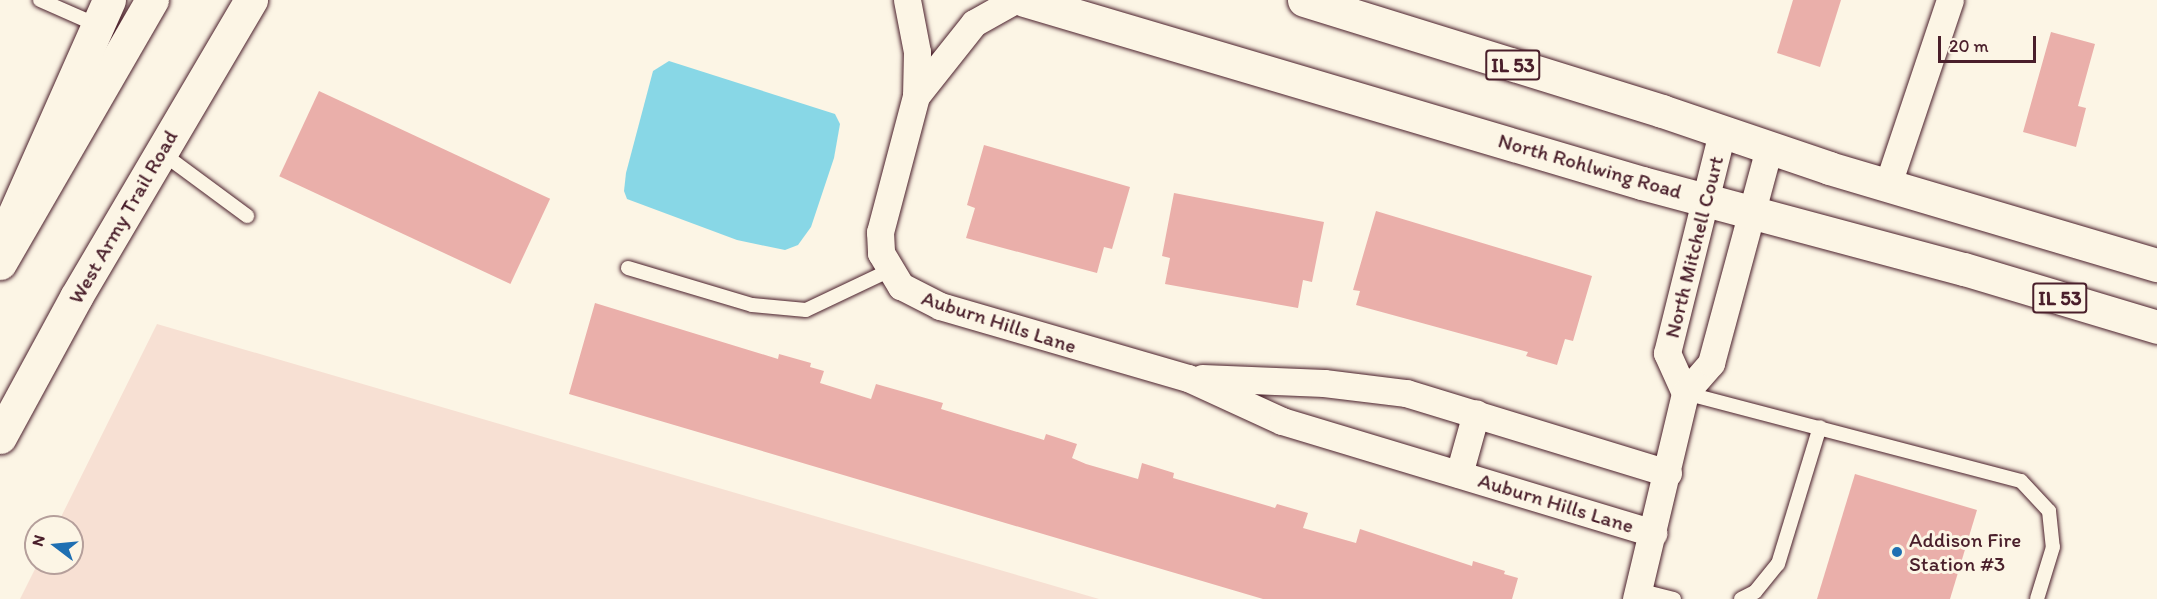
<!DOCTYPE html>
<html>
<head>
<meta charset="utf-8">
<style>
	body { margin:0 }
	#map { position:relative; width:2157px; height:599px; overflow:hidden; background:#fcf5e5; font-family:Itim,sans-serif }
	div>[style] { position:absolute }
	.built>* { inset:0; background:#f7e0d3 }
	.water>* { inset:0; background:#88d7e6 }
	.building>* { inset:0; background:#eaafaa; transform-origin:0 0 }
	.roads { filter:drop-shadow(0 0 2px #4a1f2b) drop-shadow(0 0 2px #4a1f2b) }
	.lane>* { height:14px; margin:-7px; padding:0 7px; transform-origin:7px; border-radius:7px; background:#fcf5e5 }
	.street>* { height:27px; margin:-13.5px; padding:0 13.5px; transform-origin:13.5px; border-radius:13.5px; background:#fcf5e5 }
	.secondary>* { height:33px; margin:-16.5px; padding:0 16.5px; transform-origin:16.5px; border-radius:16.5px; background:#fcf5e5 }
	.primary>* { height:33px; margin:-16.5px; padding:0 16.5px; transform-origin:16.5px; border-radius:16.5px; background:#fcf5e5 }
	.dots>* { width:16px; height:16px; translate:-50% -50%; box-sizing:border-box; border:3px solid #fcf5e5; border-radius:50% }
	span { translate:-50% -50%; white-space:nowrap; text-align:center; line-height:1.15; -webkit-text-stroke:6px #fcf5e5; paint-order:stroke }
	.shield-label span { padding:2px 4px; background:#fcf5e5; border:2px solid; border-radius:4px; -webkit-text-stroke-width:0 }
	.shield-label { font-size:20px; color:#4a1f2b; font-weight:700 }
	.street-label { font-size:21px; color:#4a1f2b }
	.poi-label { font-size:21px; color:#4a1f2b }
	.left { translate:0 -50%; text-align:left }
	.north { position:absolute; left:24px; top:515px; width:60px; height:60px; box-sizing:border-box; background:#fcf5e5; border:2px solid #b59f9b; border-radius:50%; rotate:286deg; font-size:16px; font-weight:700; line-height:24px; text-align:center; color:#4a1f2b }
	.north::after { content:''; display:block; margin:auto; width:21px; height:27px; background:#1f6fb2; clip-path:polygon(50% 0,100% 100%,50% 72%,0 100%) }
	.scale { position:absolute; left:1938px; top:36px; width:98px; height:27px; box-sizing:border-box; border:3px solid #4a1f2b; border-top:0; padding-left:8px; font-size:18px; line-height:21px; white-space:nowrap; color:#4a1f2b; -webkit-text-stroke:4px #fcf5e5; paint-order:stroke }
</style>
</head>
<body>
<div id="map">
	<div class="built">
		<i style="clip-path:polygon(157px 324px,1099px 599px,20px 599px,38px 563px,72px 563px,72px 527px,56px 527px)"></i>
	</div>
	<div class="water">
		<i style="clip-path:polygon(669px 61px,835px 114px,840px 124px,834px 158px,811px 227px,798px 245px,785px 250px,737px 240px,627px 199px,624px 191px,626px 173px,653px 71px)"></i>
	</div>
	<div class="building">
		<i style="clip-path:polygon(1793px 0,1841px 0,1820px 67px,1777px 53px)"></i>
		<i style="clip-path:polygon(2051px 32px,2095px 44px,2078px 106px,2086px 108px,2076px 147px,2023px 132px)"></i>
		<i style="left:319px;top:91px;width:255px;height:94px;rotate:25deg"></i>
		<i style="clip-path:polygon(984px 145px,1130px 187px,1112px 249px,1104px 247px,1097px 273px,966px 238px,975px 208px,967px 205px)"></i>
		<i style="clip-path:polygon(1174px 193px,1324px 222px,1312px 282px,1303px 280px,1298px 308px,1165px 284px,1170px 258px,1162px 256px)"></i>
		<i style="clip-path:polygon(1376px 211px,1592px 276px,1573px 341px,1565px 339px,1557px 365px,1526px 356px,1528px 352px,1356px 305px,1360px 291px,1353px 290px)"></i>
		<i style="clip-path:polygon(595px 303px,778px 359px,779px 354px,811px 363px,810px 367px,824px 371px,820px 383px,871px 399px,876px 384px,943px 403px,941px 409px,1044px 440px,1046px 434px,1077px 444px,1072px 458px,1086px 464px,1138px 479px,1142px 463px,1174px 473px,1173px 478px,1275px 508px,1277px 504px,1308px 513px,1303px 528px,1356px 543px,1360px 529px,1472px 566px,1473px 561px,1505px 571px,1504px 574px,1518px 578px,1512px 599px,1263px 599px,569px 394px)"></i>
		<i style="clip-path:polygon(1855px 474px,1977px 510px,1950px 599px,1817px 599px)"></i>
	</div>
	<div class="roads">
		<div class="lane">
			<i style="left:40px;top:0;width:62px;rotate:23.7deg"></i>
			<i style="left:162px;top:153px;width:106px;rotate:36.5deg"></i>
			<i style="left:628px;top:268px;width:129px;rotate:16.6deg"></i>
			<i style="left:752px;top:305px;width:54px;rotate:5.3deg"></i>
			<i style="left:806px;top:310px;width:91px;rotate:-25.4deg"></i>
			<i style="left:1685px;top:393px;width:347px;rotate:14.7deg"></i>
			<i style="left:2021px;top:481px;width:41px;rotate:47deg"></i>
			<i style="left:2049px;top:511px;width:36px;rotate:84deg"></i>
			<i style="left:2053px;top:547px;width:54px;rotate:107.1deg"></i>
			<i style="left:1638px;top:590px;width:37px;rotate:14deg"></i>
			<i style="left:1741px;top:599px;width:16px;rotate:-27deg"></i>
			<i style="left:1755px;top:592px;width:36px;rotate:-51deg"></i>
			<i style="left:1778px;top:564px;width:143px;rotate:-73deg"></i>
		</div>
		<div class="street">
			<i style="left:907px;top:0;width:53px;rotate:79.1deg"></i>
			<i style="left:917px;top:52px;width:44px;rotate:91.3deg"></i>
			<i style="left:916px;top:96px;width:141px;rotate:104.8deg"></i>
			<i style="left:880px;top:232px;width:21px;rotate:87deg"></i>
			<i style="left:881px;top:253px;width:39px;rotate:59deg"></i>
			<i style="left:901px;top:286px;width:44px;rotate:27.1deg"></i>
			<i style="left:940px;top:306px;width:258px;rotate:16.2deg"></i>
			<i style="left:1188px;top:378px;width:103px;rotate:24.6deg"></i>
			<i style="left:1282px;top:421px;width:388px;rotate:16.8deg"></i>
			<i style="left:916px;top:96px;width:93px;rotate:-51.5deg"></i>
			<i style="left:974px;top:23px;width:47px;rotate:-29.3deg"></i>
			<i style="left:1888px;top:184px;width:194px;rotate:-71.4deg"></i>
			<i style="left:1202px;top:378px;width:122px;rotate:2.3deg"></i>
			<i style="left:1324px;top:383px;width:83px;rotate:7deg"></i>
			<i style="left:1406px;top:393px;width:274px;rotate:17deg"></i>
			<i style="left:1685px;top:393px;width:44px;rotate:-114.2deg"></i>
			<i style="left:1667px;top:353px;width:227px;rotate:-76deg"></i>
			<i style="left:1459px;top:474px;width:63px;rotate:-74.4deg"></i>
			<i style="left:1636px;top:599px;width:212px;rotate:-76.6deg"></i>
			<i style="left:1685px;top:393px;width:40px;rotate:-49deg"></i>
			<i style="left:1711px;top:363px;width:223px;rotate:-74.9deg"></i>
		</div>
		<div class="secondary">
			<i style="left:0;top:263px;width:304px;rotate:-60deg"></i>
			<i style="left:0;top:437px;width:159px;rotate:-61.5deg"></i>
			<i style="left:76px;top:297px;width:345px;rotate:-59.5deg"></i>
		</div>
		<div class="primary">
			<i style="left:1024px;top:0;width:645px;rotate:16.49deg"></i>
			<i style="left:1642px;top:183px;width:333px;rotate:15deg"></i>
			<i style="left:1964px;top:269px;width:202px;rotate:16.7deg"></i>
			<i style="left:1304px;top:0;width:375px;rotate:17.2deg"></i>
			<i style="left:1662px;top:111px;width:176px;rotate:18.8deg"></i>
			<i style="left:1829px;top:168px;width:342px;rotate:16.5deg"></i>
			<i style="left:0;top:246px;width:269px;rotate:-66.1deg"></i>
		</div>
	</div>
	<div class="dots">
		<i style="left:1897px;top:552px;background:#1f6fb2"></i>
	</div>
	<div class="shield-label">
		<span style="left:1513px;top:65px">IL 53</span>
		<span style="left:2060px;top:298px">IL 53</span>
	</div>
	<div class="street-label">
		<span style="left:1590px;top:166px;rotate:16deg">North Rohlwing Road</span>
		<span style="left:123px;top:217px;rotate:-60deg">West Army Trail Road</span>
		<span style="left:1694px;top:247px;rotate:-76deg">North Mitchell Court</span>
		<span style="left:999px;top:322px;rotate:18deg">Auburn Hills Lane</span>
		<span style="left:1556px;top:503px;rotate:17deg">Auburn Hills Lane</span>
	</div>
	<div class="poi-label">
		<span class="left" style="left:1909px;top:552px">Addison Fire<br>Station #3</span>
	</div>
	<div class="north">N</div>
	<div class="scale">20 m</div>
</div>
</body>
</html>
